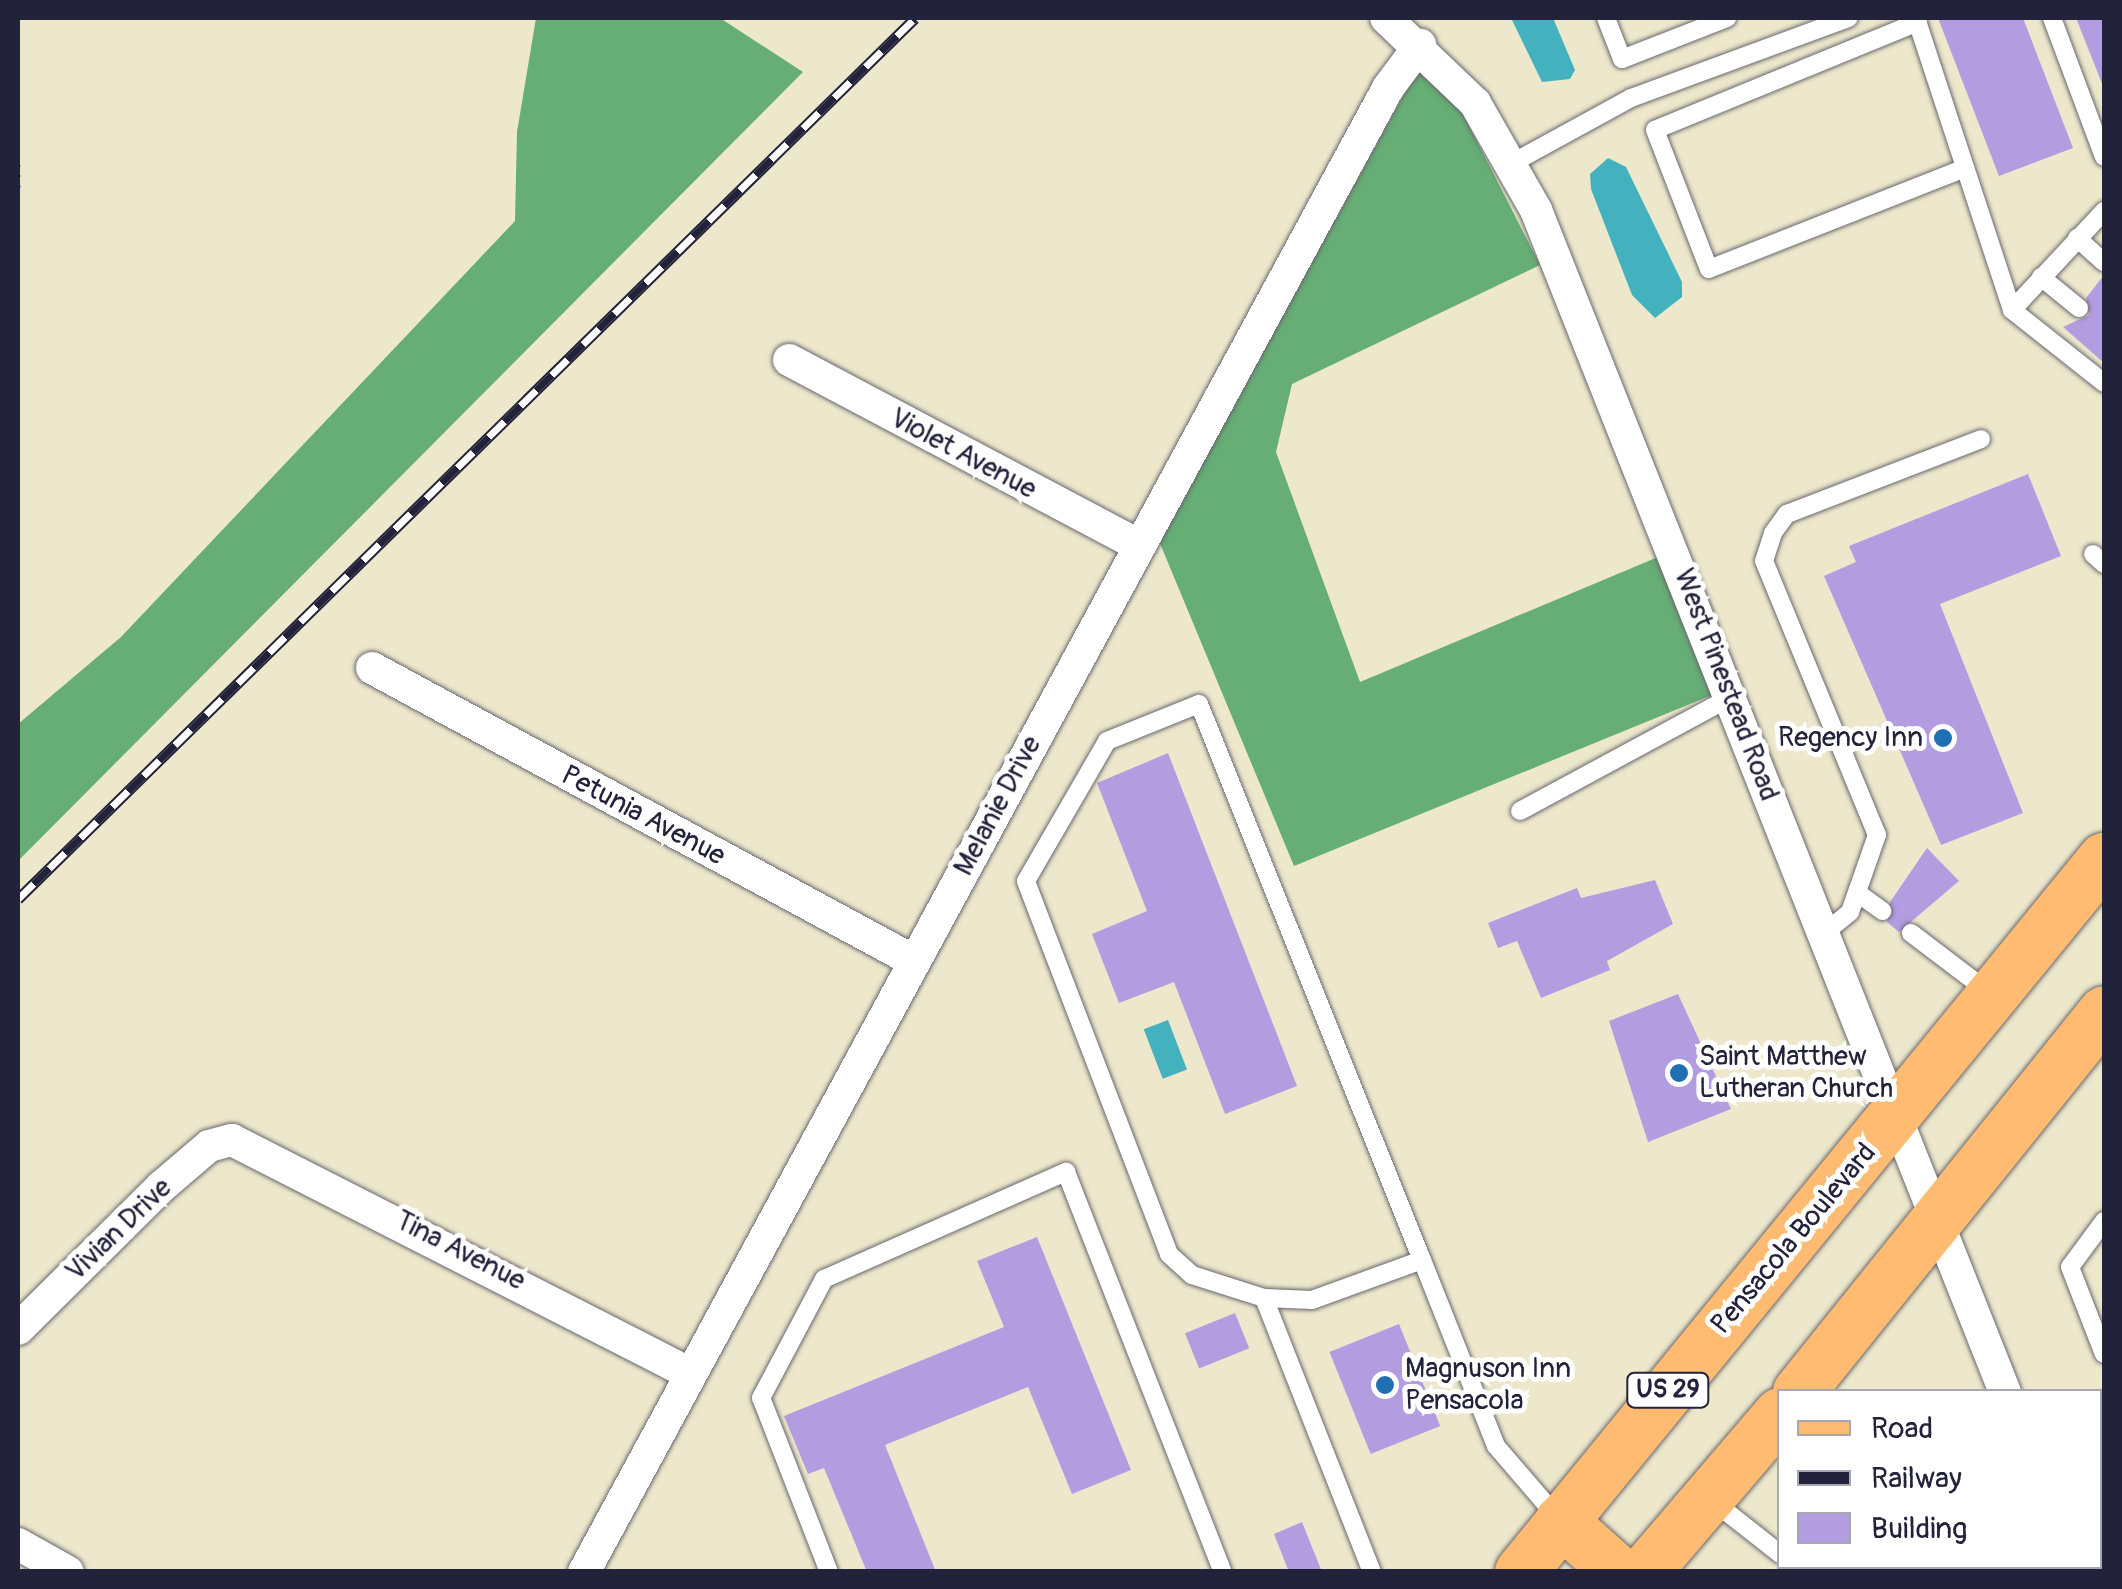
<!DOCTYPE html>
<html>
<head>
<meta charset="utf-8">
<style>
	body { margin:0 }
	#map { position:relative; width:2122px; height:1589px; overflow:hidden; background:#ede8cc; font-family:Pangolin,sans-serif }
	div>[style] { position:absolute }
	.forest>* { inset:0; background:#66ae75 }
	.water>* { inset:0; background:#43b1be; transform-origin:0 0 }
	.building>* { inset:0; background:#b29de1; transform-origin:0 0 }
	.path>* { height:5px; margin-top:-2.5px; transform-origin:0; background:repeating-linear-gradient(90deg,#69676e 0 2.5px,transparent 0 10.5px) }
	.roads { filter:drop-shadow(0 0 2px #69676e) drop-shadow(0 0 2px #69676e) }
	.service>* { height:18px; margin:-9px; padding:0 9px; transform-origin:9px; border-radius:9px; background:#fff }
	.minor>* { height:32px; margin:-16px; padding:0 16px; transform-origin:16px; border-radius:16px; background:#fff }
	.primary>* { height:52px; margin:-26px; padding:0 26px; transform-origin:26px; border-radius:26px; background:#ffbb71 }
	.rail>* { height:11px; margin-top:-5.5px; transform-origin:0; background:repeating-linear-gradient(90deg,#fff 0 22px,#22223b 0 44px); box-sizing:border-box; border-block:2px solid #22223b }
	.dots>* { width:28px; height:28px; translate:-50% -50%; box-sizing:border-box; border:5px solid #fff; border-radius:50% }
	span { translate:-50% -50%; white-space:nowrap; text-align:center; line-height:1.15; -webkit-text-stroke:10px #fff; paint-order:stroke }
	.shield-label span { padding:2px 8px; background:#fff; border:2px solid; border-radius:8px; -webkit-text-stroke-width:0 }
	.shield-label { font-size:25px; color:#22223b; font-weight:700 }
	.street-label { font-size:28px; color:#22223b }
	.poi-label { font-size:28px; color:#22223b }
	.right { translate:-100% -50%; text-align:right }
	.left { translate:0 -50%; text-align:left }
	.frame { position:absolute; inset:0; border:20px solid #22223b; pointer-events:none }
	.legend { position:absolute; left:1777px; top:1389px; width:325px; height:180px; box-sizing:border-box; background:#fff; border:2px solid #a7a7b1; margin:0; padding:12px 18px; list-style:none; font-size:30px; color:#22223b }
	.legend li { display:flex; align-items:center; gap:20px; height:50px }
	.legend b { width:50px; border:2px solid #a7a7b1 }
</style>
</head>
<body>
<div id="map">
	<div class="forest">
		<i style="clip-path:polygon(536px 18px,720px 18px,803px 72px,18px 861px,18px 724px,121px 637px,515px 221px,517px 132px)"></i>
		<i style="clip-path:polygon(1419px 67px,1462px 112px,1540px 265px,1292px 384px,1276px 452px,1360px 682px,1658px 557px,1712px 695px,1294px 866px,1159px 541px)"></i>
	</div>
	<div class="water">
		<i style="clip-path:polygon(1511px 18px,1553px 18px,1575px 70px,1570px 79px,1542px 82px)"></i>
		<i style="clip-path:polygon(1608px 158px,1626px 167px,1682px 282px,1682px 297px,1655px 318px,1632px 295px,1591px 189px,1590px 174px)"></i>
		<i style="left:1168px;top:1020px;width:53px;height:26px;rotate:69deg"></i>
	</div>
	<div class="building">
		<i style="clip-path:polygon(1938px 18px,2023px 18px,2073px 148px,1999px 176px)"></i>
		<i style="clip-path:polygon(2076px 18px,2104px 18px,2104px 86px,2103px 86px)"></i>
		<i style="clip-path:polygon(2104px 275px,2104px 363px,2063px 327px,2089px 315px,2086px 298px)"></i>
		<i style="clip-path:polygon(2028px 474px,2061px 556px,1940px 604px,2023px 813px,1941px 845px,1824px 576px,1856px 562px,1849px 546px)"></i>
		<i style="clip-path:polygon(1168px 753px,1297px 1086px,1225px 1114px,1174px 982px,1119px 1003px,1092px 934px,1147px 911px,1097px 783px)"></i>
		<i style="clip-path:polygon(1927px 848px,1959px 881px,1899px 932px,1887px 922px,1890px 902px)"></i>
		<i style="clip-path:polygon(1655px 880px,1673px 924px,1607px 961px,1610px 970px,1541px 998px,1517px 941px,1498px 948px,1488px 923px,1577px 888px,1581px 898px)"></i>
		<i style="clip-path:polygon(1678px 994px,1731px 1109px,1648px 1142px,1609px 1021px)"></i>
		<i style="clip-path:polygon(1037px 1237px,1131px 1470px,1072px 1494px,1028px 1387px,885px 1445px,936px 1572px,867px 1572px,824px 1468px,808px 1474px,784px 1416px,1004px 1327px,977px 1261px)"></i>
		<i style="left:1235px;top:1313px;width:38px;height:54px;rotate:68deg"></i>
		<i style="left:1399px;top:1324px;width:110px;height:75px;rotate:68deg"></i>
		<i style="clip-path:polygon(1302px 1522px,1322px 1572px,1289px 1572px,1274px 1534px)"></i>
	</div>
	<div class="path">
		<i style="left:18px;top:164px;width:24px;rotate:90deg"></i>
	</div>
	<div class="roads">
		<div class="service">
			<i style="left:1606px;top:18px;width:44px;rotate:68.7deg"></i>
			<i style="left:1622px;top:59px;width:113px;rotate:-21.3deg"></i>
			<i style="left:1916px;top:18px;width:307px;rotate:71.8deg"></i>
			<i style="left:2012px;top:310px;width:117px;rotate:38.4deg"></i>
			<i style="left:2052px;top:18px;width:148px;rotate:69.5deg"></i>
			<i style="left:1918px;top:22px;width:284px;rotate:157.7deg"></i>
			<i style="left:1655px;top:130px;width:149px;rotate:68.8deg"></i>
			<i style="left:1709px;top:269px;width:275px;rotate:-21.5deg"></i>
			<i style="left:1514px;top:162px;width:133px;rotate:-28.7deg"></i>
			<i style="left:1631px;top:98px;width:232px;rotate:-20.2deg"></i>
			<i style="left:2077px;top:238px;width:36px;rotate:42deg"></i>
			<i style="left:2041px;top:277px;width:49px;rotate:39.2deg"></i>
			<i style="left:2012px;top:310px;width:135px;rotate:-47.1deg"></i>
			<i style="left:2093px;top:554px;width:15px;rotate:42deg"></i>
			<i style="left:1520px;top:811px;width:240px;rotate:-28.4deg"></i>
			<i style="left:1859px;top:894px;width:29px;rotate:36deg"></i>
			<i style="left:1911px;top:933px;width:99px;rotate:37.2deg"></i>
			<i style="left:1823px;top:934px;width:35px;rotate:-39deg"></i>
			<i style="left:1850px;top:912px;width:82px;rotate:-70.7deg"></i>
			<i style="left:1877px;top:835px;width:296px;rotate:-112.4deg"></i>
			<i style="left:1764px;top:561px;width:29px;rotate:-72deg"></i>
			<i style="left:1773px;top:533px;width:24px;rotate:-54deg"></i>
			<i style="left:1787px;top:514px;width:208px;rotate:-21.1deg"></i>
			<i style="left:2104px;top:1221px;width:57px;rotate:126.5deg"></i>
			<i style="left:2070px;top:1267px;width:93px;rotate:68.7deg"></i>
			<i style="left:1422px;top:1260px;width:117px;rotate:160deg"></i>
			<i style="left:1312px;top:1300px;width:48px;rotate:-177.6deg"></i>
			<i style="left:1264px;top:1298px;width:76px;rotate:-162.3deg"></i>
			<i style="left:1192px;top:1275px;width:31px;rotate:-138deg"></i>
			<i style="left:1169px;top:1254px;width:399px;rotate:-111deg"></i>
			<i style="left:1026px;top:881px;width:162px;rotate:-59.9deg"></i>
			<i style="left:1107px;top:741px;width:99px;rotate:-21.9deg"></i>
			<i style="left:1199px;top:704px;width:599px;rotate:68.15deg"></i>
			<i style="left:1422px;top:1260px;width:200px;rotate:68.3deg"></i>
			<i style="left:1496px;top:1446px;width:94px;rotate:49.3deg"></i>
			<i style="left:1264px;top:1298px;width:295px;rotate:68.5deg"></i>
			<i style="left:2100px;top:1496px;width:5px;rotate:-37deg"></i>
			<i style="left:1714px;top:1502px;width:84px;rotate:38.2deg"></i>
			<i style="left:829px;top:1572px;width:187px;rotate:-111.3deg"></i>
			<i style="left:761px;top:1398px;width:135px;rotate:-62.1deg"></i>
			<i style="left:824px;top:1279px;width:265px;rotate:-23.9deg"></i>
			<i style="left:1066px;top:1172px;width:430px;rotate:68.6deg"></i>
		</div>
		<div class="minor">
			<i style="left:1386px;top:18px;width:123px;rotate:43.7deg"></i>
			<i style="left:1475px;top:103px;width:123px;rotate:60.3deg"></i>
			<i style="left:1536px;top:210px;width:1272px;rotate:68.36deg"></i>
			<i style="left:789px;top:360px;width:395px;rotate:27.9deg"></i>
			<i style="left:372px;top:668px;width:616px;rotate:28.4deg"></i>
			<i style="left:18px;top:1329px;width:202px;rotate:-44.8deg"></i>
			<i style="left:161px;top:1187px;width:63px;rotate:-40.5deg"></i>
			<i style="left:209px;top:1146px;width:24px;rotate:-15deg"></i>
			<i style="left:232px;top:1140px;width:515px;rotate:27.01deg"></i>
			<i style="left:18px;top:1544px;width:57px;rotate:29.2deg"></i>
			<i style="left:2069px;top:1566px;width:6px;rotate:72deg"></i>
			<i style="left:584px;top:1572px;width:1688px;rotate:-61.55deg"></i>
			<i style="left:1388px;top:88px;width:54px;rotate:-53.3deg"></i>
		</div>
		<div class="primary">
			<i style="left:1799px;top:1392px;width:487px;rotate:-51.2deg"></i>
			<i style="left:1561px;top:1521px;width:76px;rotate:41.8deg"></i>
			<i style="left:1521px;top:1572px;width:921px;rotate:-50.73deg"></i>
			<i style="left:1645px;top:1572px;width:208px;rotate:-49.5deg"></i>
		</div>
	</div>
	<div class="rail">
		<i style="left:18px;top:899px;width:1257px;rotate:-44.48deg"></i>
	</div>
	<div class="dots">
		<i style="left:1943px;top:738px;background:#1f6fb2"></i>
		<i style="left:1679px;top:1073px;background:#1f6fb2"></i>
		<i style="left:1385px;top:1385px;background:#1f6fb2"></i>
	</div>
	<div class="shield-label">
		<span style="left:1668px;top:1390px">US 29</span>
	</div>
	<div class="street-label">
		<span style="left:963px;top:454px;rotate:28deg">Violet Avenue</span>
		<span style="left:1726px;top:685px;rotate:69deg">West Pinestead Road</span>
		<span style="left:998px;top:806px;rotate:-62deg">Melanie Drive</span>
		<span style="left:643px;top:816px;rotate:28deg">Petunia Avenue</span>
		<span style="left:119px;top:1230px;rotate:-44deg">Vivian Drive</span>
		<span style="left:1794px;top:1239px;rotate:-50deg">Pensacola Boulevard</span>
		<span style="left:460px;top:1251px;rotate:27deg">Tina Avenue</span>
	</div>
	<div class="poi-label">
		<span class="right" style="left:1923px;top:738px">Regency Inn</span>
		<span class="left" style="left:1699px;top:1073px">Saint Matthew<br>Lutheran Church</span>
		<span class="left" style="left:1405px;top:1385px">Magnuson Inn<br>Pensacola</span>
	</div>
	<div class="frame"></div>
	<ul class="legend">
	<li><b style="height:12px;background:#ffbb71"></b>Road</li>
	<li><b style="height:12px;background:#22223b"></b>Railway</li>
	<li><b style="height:28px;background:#b29de1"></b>Building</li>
	</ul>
</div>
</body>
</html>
